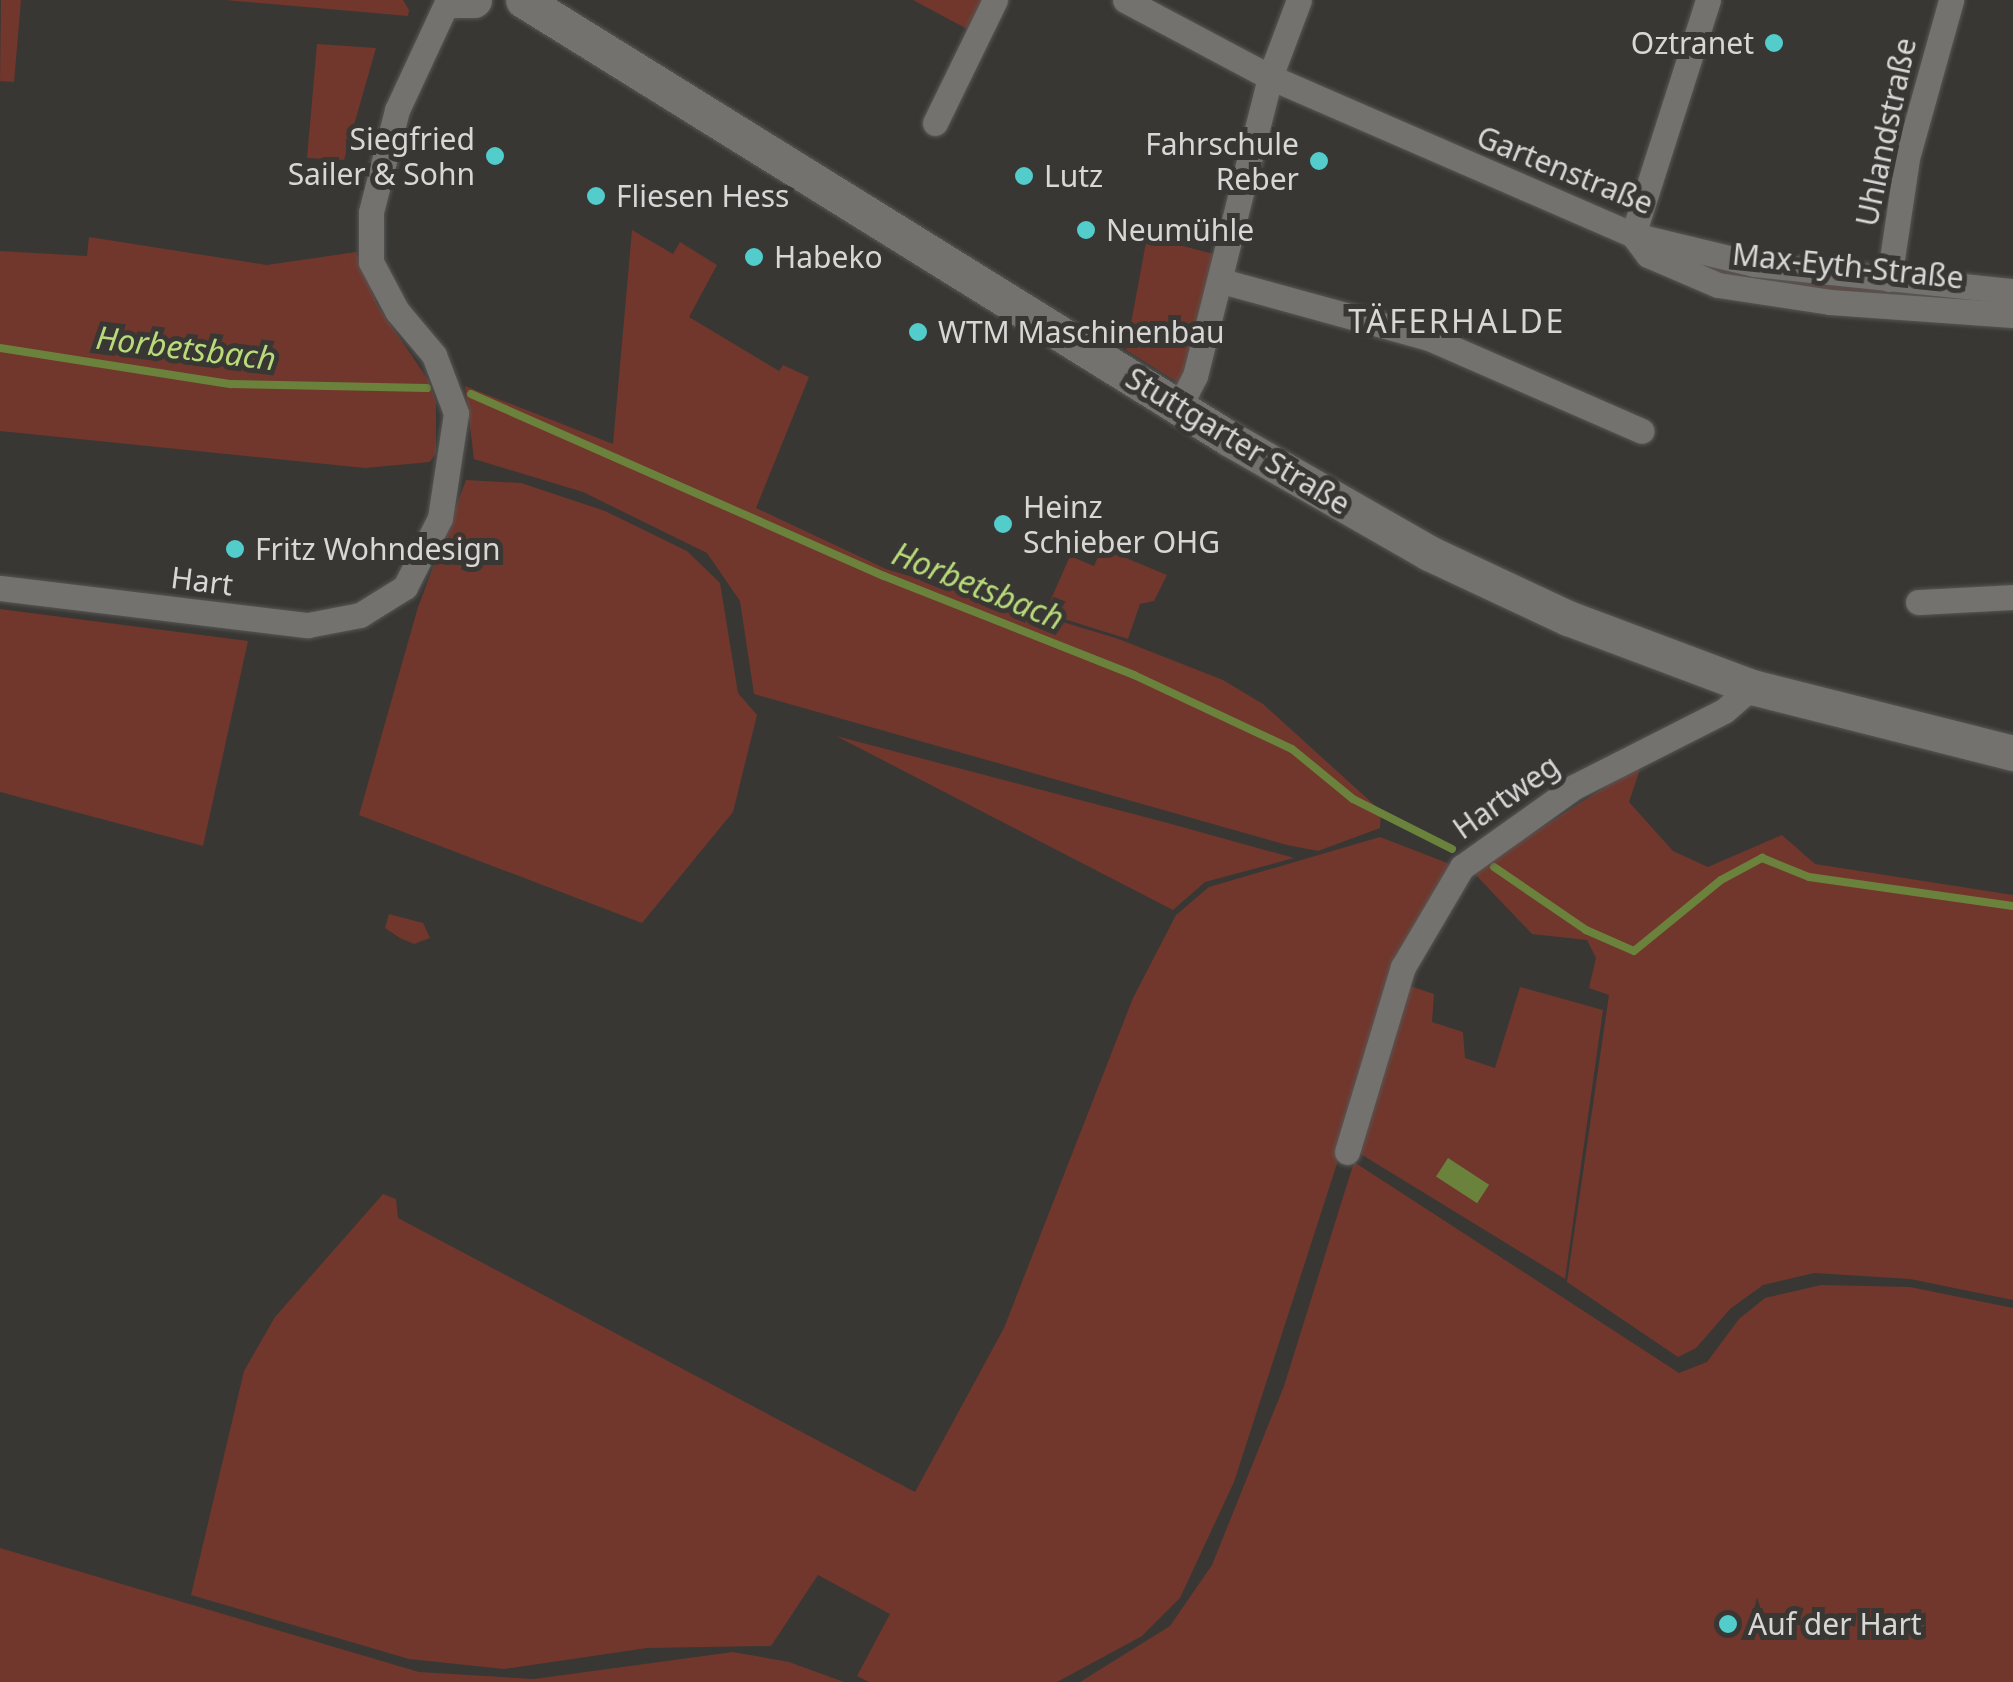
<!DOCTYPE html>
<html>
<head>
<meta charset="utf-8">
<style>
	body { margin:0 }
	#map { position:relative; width:2013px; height:1682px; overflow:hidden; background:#383734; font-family:"Noto Sans",sans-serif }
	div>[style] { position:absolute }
	.green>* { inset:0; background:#71372c }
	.water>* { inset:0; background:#6b823d; transform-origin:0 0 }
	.stream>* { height:8px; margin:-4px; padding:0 4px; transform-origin:4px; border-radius:4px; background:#6b823d }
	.roads { filter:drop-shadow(0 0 2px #565654) drop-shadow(0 0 2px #565654) }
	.street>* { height:25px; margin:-12.5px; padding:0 12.5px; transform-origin:12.5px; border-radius:12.5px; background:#74726f }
	.secondary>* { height:35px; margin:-17.5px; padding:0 17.5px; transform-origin:17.5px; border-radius:17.5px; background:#74726f }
	.dots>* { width:28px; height:28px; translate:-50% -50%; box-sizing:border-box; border:5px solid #383734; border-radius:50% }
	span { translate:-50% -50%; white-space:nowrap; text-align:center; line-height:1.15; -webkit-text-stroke:10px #383734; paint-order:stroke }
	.poi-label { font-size:30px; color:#d8d7d6 }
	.right { translate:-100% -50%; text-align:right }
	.left { translate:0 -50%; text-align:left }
	.street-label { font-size:30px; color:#d8d7d6 }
	.neighbourhood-label { font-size:32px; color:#d8d7d6; letter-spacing:2.5px }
	.water-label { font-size:32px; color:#b9db7a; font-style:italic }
</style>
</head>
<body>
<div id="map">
	<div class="green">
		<i style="clip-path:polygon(1px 0,21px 0,14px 82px,0 81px)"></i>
		<i style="clip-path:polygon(225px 0,403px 0,409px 10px,408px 16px)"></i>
		<i style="clip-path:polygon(913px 0,982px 0,967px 29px)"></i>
		<i style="clip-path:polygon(317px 44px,376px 48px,344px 160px,307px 158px)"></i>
		<i style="clip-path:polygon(632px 230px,673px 254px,680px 242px,717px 265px,689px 317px,779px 371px,783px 365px,809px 377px,756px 508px,886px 569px,1116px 638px,1223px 680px,1263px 704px,1381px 811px,1380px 828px,1318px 851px,1287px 845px,754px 694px,740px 601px,707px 553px,583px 492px,474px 459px,465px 386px,613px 444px)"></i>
		<i style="clip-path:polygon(89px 237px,267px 265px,356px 252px,378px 306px,429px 381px,436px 402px,436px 453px,430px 462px,365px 468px,0 431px,0 251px,87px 256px)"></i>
		<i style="clip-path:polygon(1147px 237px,1218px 255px,1185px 377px,1177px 382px,1126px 350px)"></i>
		<i style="clip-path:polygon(1690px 265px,2013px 300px,2013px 309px,1739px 283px)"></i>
		<i style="clip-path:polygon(466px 480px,521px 483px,605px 511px,687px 551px,720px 583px,738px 693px,757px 715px,733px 812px,642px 923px,359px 815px,418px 607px)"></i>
		<i style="clip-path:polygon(1102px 548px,1167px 575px,1154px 601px,1140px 604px,1128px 639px,1045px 613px,1070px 556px,1094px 566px)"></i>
		<i style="clip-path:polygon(0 609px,248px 641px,203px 846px,0 792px)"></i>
		<i style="clip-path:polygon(836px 736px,1164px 822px,1294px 858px,1205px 882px,1173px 910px)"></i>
		<i style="clip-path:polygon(1642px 763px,1629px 802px,1673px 851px,1708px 867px,1782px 835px,1815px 864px,2013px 895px,2013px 1300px,1910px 1279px,1814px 1273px,1763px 1285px,1730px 1309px,1696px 1348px,1678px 1357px,1567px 1282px,1609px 995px,1589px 988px,1596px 958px,1587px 940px,1532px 934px,1473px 872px)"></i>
		<i style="clip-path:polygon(1380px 837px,1450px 864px,1343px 1145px,1234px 1482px,1180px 1598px,1142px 1636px,1057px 1682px,869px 1682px,857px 1676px,890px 1614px,818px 1575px,771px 1646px,647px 1648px,504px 1669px,409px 1659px,191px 1595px,244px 1371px,275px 1317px,383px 1194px,396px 1199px,398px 1218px,915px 1492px,1004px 1328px,1133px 998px,1176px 915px,1209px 887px)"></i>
		<i style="clip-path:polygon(389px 914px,423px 923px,430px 938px,414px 944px,400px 938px,385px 928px)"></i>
		<i style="clip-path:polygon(1407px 985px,1434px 994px,1432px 1022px,1463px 1032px,1465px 1058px,1495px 1068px,1520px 987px,1603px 1010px,1565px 1279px,1359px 1153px)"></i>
		<i style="clip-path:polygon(1354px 1162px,1679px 1373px,1707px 1362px,1739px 1319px,1765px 1298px,1821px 1285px,1910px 1287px,2013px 1308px,2013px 1682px,1080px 1682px,1170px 1626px,1212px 1565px,1284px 1386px)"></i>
		<i style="clip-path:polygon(0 1548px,419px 1672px,534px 1679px,733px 1652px,789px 1662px,844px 1682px,0 1682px)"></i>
	</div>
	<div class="water">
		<i style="left:1448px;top:1158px;width:49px;height:22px;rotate:33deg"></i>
	</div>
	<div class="stream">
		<i style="left:0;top:348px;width:234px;rotate:8.9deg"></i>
		<i style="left:231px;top:384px;width:196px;rotate:1.2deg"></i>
		<i style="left:471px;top:394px;width:451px;rotate:23.8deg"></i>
		<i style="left:884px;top:576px;width:269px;rotate:21.6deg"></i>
		<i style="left:1134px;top:675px;width:174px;rotate:25.1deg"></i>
		<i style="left:1292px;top:749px;width:79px;rotate:39.3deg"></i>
		<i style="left:1353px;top:799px;width:111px;rotate:26.8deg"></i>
		<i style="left:1494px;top:867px;width:112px;rotate:34.4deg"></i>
		<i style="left:1586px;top:930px;width:52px;rotate:23.6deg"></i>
		<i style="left:1634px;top:951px;width:112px;rotate:-39.2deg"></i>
		<i style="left:1721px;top:880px;width:47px;rotate:-28.2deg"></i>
		<i style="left:1762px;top:858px;width:51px;rotate:22deg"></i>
		<i style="left:1809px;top:877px;width:206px;rotate:8.1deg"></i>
	</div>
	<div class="roads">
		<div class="street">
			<i style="left:1125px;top:0;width:164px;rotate:28deg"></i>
			<i style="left:1270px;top:77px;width:396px;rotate:23.5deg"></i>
			<i style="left:1633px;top:235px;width:124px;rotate:13.5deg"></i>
			<i style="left:1754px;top:264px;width:260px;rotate:6deg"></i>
			<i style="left:1708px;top:0;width:247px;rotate:107.7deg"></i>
			<i style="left:1633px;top:235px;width:25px;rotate:53deg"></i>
			<i style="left:1648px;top:255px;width:76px;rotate:23.2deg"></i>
			<i style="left:1718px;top:285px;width:113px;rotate:8.6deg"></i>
			<i style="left:1830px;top:302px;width:183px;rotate:4.1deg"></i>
			<i style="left:935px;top:123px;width:137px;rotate:-64deg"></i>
			<i style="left:1889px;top:279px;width:122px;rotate:-81.5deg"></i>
			<i style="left:1907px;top:158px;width:164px;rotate:-74.4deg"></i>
			<i style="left:1222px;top:281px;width:215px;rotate:15.4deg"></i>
			<i style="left:1429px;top:338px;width:232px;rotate:23.6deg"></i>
			<i style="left:1179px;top:407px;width:35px;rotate:-63deg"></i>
			<i style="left:1195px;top:376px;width:308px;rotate:-75.9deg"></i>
			<i style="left:1270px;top:77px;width:82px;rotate:-69.4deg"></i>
			<i style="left:0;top:588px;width:310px;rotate:6.9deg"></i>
			<i style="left:308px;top:625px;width:53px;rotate:-10.9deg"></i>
			<i style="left:360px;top:615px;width:53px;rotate:-31.9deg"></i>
			<i style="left:405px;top:587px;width:77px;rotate:-63.1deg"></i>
			<i style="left:440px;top:518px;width:106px;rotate:-81.3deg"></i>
			<i style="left:456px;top:413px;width:62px;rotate:-110.8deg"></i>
			<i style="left:434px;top:355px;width:57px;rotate:-130.1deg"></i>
			<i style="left:397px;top:311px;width:55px;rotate:-118deg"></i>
			<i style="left:371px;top:262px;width:50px;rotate:-90deg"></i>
			<i style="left:371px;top:212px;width:105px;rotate:-75.7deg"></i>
			<i style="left:397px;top:110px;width:121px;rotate:-65.1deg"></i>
			<i style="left:1918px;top:602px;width:95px;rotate:-3deg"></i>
			<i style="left:1347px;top:1152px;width:193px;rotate:-73.2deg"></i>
			<i style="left:1403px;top:967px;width:116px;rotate:-59.5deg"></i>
			<i style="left:1462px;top:867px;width:138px;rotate:-35.5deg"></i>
			<i style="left:1574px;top:787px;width:168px;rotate:-26.9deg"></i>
			<i style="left:1724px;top:711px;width:37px;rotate:-41deg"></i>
		</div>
		<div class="secondary">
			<i style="left:452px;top:0;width:22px"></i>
			<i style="left:523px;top:0;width:832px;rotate:31.84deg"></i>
			<i style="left:1230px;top:439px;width:229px;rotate:29.8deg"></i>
			<i style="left:1429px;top:553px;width:153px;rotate:25.1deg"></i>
			<i style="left:1568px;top:618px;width:197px;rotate:20.6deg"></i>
			<i style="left:1752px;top:687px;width:269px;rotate:14.2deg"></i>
		</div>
	</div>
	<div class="dots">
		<i style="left:1774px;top:43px;background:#52cdcc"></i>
		<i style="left:495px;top:156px;background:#52cdcc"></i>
		<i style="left:1319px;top:161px;background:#52cdcc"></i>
		<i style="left:1024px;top:176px;background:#52cdcc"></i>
		<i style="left:596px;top:196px;background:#52cdcc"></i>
		<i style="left:1086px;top:230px;background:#52cdcc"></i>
		<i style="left:754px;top:257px;background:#52cdcc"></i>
		<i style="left:918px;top:332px;background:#52cdcc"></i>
		<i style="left:1003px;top:524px;background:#52cdcc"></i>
		<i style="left:235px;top:549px;background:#52cdcc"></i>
		<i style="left:1728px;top:1624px;background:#52cdcc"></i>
	</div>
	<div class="poi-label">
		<span class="right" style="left:1754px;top:43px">Oztranet</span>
		<span class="right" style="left:475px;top:156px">Siegfried<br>Sailer &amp; Sohn</span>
		<span class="right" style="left:1299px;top:161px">Fahrschule<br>Reber</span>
		<span class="left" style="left:1044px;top:176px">Lutz</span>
		<span class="left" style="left:616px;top:196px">Fliesen Hess</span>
		<span class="left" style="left:1106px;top:230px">Neumühle</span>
		<span class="left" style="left:774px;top:257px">Habeko</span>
		<span class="left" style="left:938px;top:332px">WTM Maschinenbau</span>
		<span class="left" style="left:1023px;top:524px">Heinz<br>Schieber OHG</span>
		<span class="left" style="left:255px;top:549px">Fritz Wohndesign</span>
		<span class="left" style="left:1748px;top:1624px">Auf der Hart</span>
	</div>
	<div class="street-label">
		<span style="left:1886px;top:132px;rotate:-78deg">Uhlandstraße</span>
		<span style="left:1565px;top:170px;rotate:22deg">Gartenstraße</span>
		<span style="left:1848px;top:266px;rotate:6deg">Max-Eyth-Straße</span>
		<span style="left:1238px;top:441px;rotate:31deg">Stuttgarter Straße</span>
		<span style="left:202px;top:581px;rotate:7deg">Hart</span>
		<span style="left:1506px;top:797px;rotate:-35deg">Hartweg</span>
	</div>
	<div class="neighbourhood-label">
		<span style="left:1457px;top:321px">TÄFERHALDE</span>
	</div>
	<div class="water-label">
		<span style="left:186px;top:348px;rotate:7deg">Horbetsbach</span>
		<span style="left:978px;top:586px;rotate:22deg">Horbetsbach</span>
	</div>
</div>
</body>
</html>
